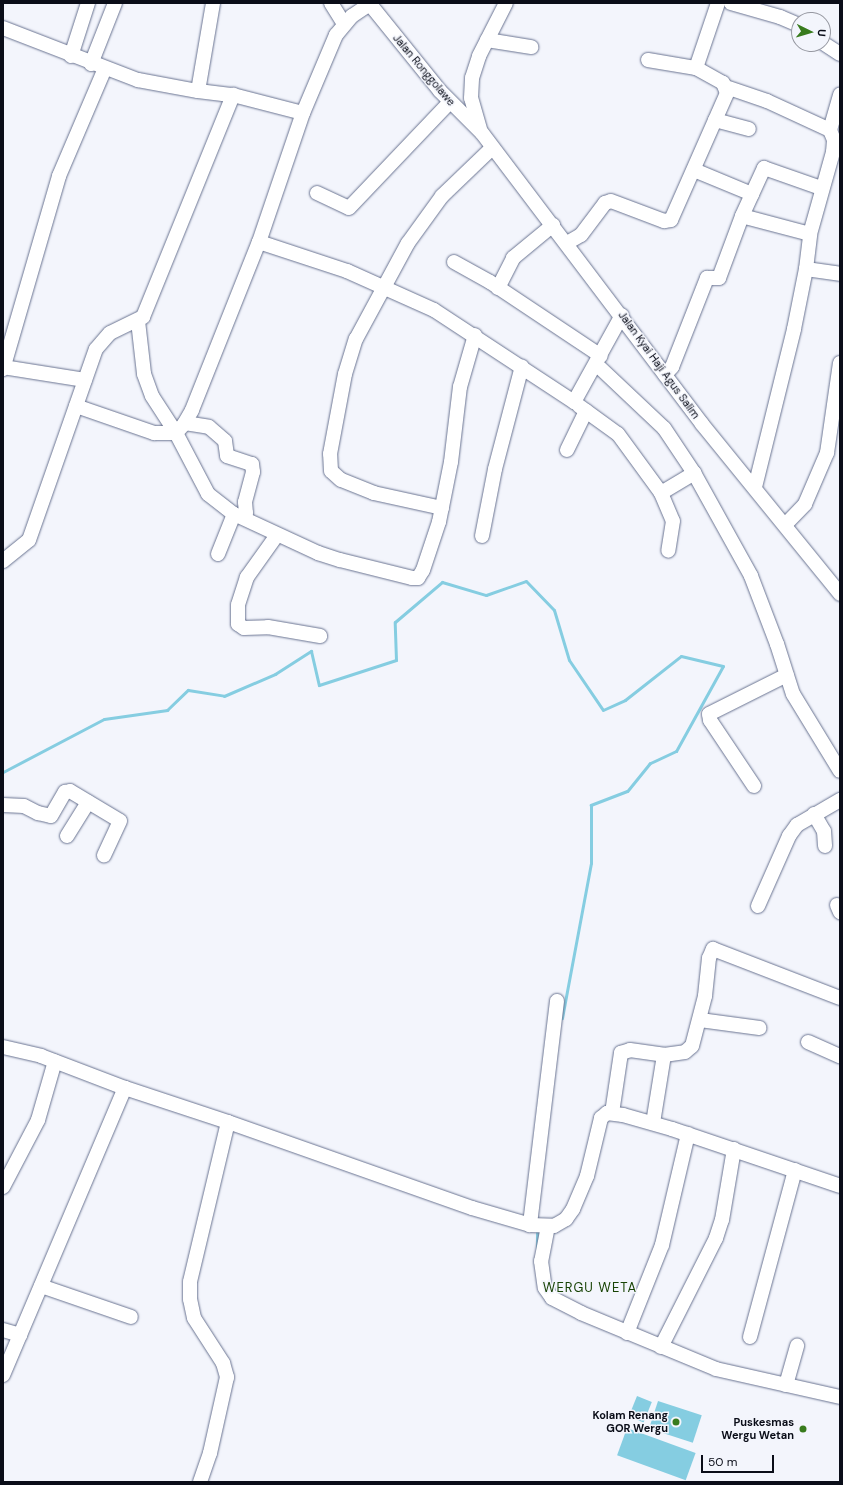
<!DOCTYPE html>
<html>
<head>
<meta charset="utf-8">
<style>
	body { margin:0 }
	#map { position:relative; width:843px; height:1485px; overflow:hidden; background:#f3f5fc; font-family:"DM Sans",sans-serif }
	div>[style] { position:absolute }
	.water>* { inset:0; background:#85cde1; transform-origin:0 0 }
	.stream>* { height:3px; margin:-1.5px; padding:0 1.5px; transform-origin:1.5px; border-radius:1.5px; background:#85cde1 }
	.roads { filter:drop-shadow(0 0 1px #697391) drop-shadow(0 0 1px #697391) }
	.minor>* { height:14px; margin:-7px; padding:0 7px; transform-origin:7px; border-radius:7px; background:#fff }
	.dots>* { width:11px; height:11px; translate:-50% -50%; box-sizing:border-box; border:2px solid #f3f5fc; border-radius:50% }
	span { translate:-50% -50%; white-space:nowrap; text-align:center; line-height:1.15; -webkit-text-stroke:3px #f3f5fc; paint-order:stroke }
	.street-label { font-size:11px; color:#0a0d18 }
	.poi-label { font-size:11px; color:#0a0d18; font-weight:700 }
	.right { translate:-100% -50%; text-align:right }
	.quarter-label { font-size:13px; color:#184305; letter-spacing:1px }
	.frame { position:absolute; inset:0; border:4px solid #0a0d18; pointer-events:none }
	.north { position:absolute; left:791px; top:12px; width:40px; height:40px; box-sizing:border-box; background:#f3f5fc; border:1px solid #9698a1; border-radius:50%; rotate:95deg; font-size:11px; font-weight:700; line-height:16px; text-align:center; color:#0a0d18 }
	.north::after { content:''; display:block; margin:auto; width:14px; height:18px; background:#387b1d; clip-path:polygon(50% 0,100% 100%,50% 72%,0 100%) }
	.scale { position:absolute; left:701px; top:1455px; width:73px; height:18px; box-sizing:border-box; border:2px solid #0a0d18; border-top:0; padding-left:5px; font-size:12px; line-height:14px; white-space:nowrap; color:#0a0d18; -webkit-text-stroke:3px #f3f5fc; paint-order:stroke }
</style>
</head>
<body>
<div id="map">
	<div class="water">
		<i style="left:637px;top:1396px;width:16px;height:22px;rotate:22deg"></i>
		<i style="left:658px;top:1401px;width:46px;height:29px;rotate:18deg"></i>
		<i style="left:627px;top:1428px;width:73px;height:29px;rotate:20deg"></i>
	</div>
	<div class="stream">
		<i style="left:3px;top:772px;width:114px;rotate:-27.7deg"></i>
		<i style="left:104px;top:719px;width:64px;rotate:-8.1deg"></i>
		<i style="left:167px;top:710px;width:29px;rotate:-44deg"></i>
		<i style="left:188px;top:690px;width:36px;rotate:9deg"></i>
		<i style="left:224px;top:696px;width:56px;rotate:-23.3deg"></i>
		<i style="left:275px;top:674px;width:43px;rotate:-32.6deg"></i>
		<i style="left:311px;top:651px;width:35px;rotate:77deg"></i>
		<i style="left:319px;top:685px;width:81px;rotate:-18deg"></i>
		<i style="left:396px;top:660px;width:38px;rotate:-92deg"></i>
		<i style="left:395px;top:622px;width:62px;rotate:-40.4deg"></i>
		<i style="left:442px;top:582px;width:46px;rotate:16.5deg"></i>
		<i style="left:486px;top:595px;width:42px;rotate:-19.3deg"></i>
		<i style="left:526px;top:581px;width:40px;rotate:46deg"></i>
		<i style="left:554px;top:610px;width:52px;rotate:73.3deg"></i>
		<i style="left:569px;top:660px;width:60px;rotate:55.8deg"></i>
		<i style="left:603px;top:710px;width:24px;rotate:-24deg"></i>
		<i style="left:625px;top:700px;width:71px;rotate:-38.2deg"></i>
		<i style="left:681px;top:656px;width:43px;rotate:13.4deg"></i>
		<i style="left:723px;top:666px;width:97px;rotate:118.9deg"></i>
		<i style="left:676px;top:751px;width:29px;rotate:155deg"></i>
		<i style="left:650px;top:763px;width:36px;rotate:129deg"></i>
		<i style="left:627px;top:791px;width:39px;rotate:159deg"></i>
		<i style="left:591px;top:805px;width:58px;rotate:90deg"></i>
		<i style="left:591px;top:863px;width:158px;rotate:100.6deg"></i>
		<i style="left:537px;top:1230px;width:20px;rotate:90deg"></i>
	</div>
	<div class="roads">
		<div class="minor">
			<i style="left:331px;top:3px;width:25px;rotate:58deg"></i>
			<i style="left:369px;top:3px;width:113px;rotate:51.1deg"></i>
			<i style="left:440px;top:91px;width:59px;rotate:45deg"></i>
			<i style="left:482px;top:133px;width:365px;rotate:52.9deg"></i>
			<i style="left:702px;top:424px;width:219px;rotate:50.9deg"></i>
			<i style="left:731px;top:3px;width:51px;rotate:15.9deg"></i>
			<i style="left:780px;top:17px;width:21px;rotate:23deg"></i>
			<i style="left:3px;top:28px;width:145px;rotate:21.1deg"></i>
			<i style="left:138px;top:80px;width:61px;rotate:10.4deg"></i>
			<i style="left:198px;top:91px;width:35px;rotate:7deg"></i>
			<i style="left:233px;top:95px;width:72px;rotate:14.4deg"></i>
			<i style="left:303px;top:113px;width:85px;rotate:-67.1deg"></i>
			<i style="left:336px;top:35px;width:25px;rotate:-50deg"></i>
			<i style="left:352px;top:16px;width:22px;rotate:-34deg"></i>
			<i style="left:487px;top:40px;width:45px;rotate:9deg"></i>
			<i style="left:823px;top:43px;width:20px;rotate:33deg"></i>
			<i style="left:71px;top:56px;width:56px;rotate:-72.2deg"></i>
			<i style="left:648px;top:60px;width:49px;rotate:9.5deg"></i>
			<i style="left:91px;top:64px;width:66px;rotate:-68.5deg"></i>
			<i style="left:726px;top:87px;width:43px;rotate:18.9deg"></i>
			<i style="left:767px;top:101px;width:69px;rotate:24.7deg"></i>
			<i style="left:198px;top:91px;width:89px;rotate:-80.3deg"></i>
			<i style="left:715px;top:120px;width:35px;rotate:15deg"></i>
			<i style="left:480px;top:129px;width:32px;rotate:-106deg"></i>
			<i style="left:471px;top:98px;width:20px;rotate:-87deg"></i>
			<i style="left:472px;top:78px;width:23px;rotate:-72deg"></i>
			<i style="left:479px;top:56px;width:59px;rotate:-63deg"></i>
			<i style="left:694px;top:170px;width:63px;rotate:22.5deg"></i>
			<i style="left:317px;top:193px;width:35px;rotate:25deg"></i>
			<i style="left:349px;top:208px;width:146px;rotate:-46.4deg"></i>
			<i style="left:810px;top:234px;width:70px;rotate:-165.2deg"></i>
			<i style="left:742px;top:216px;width:53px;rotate:-65.4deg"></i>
			<i style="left:764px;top:168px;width:60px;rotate:19.3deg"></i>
			<i style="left:259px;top:242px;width:93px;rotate:18.2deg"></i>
			<i style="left:347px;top:271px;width:95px;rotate:24.1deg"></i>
			<i style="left:434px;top:310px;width:168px;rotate:33.3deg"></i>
			<i style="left:574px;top:402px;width:99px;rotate:-61.1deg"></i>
			<i style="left:567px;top:243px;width:16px;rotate:-30deg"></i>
			<i style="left:581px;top:235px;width:40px;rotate:-53deg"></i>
			<i style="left:605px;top:203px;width:6px;rotate:-18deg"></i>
			<i style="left:611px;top:201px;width:57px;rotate:20.7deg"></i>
			<i style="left:664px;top:221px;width:7px;rotate:-8deg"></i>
			<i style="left:671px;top:220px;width:139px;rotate:-66.2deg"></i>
			<i style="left:727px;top:93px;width:11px;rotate:-112deg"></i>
			<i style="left:723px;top:83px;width:31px;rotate:-151deg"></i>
			<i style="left:696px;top:68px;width:69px;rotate:-71.3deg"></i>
			<i style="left:454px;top:262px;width:41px;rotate:29.1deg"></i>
			<i style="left:490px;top:282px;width:133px;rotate:33.7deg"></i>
			<i style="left:806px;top:269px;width:35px;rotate:-83deg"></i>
			<i style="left:810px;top:234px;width:85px;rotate:-74.3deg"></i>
			<i style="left:833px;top:152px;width:12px;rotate:-85deg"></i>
			<i style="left:834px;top:140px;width:11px;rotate:-112deg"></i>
			<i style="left:830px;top:130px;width:37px;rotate:-74deg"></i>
			<i style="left:498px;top:288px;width:34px;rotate:-63deg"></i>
			<i style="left:513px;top:258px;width:52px;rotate:-39.5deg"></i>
			<i style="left:138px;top:321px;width:53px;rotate:83.5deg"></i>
			<i style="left:144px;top:374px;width:23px;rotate:70deg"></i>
			<i style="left:152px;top:396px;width:44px;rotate:57deg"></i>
			<i style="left:176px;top:433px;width:69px;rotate:62.3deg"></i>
			<i style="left:208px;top:494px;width:33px;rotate:38deg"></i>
			<i style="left:234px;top:514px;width:93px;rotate:24.9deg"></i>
			<i style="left:318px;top:553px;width:23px;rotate:18deg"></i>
			<i style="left:340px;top:560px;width:74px;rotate:14deg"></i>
			<i style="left:412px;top:578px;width:6px"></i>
			<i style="left:418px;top:578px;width:9px;rotate:-58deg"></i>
			<i style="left:423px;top:570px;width:51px;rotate:-71.6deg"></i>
			<i style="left:439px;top:522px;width:61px;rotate:-78.7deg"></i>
			<i style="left:451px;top:462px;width:76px;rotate:-83.2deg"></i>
			<i style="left:460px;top:387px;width:54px;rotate:-73.9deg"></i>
			<i style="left:596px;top:364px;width:93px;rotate:43.3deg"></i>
			<i style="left:664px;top:428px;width:54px;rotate:56.3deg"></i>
			<i style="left:694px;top:473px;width:118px;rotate:61deg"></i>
			<i style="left:751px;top:576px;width:73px;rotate:69.1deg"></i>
			<i style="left:777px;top:644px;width:52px;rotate:72.3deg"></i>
			<i style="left:793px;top:694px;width:90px;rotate:58.6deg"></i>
			<i style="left:3px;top:367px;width:83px;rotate:9deg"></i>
			<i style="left:3px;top:369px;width:201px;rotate:-73.8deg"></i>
			<i style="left:59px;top:176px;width:117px;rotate:-66.9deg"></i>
			<i style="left:665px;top:375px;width:11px;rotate:-49deg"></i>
			<i style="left:672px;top:367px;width:96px;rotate:-68.5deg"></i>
			<i style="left:707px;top:278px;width:12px"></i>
			<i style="left:719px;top:278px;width:66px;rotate:-69.6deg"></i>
			<i style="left:76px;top:406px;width:83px;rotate:19.1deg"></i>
			<i style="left:154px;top:433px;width:22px"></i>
			<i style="left:176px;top:433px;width:12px;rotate:-48deg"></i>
			<i style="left:184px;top:424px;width:16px;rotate:-60deg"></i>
			<i style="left:192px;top:410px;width:181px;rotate:-68.3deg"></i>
			<i style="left:259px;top:242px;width:136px;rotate:-71.2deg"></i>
			<i style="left:586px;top:411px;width:39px;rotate:36deg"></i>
			<i style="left:618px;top:434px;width:73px;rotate:53.9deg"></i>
			<i style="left:661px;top:493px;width:39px;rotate:-31deg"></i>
			<i style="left:185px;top:423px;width:24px;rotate:9deg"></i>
			<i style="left:209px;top:427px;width:21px;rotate:41deg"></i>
			<i style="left:225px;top:441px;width:15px;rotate:82deg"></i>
			<i style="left:227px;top:456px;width:26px;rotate:18deg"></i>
			<i style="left:252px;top:464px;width:8px;rotate:83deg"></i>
			<i style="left:253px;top:472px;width:31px;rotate:105deg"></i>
			<i style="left:245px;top:502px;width:11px;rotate:85deg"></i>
			<i style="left:246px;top:513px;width:5px;rotate:112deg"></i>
			<i style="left:567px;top:450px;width:43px;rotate:-64deg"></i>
			<i style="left:586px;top:411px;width:9px;rotate:-144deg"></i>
			<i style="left:755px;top:487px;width:163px;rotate:-76.1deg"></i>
			<i style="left:794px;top:329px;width:61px;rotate:-78.7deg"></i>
			<i style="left:806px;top:269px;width:34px;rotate:8deg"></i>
			<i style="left:661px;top:493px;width:30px;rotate:67deg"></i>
			<i style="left:673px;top:521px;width:30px;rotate:99deg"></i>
			<i style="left:442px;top:508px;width:70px;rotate:-167.6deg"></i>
			<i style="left:374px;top:493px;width:35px;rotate:-158deg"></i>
			<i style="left:341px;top:480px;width:13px;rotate:-138deg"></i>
			<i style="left:331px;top:471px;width:17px;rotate:-93deg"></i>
			<i style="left:330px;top:454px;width:81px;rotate:-79.4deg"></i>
			<i style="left:345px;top:374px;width:37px;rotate:-73deg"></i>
			<i style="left:356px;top:339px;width:109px;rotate:-61.6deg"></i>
			<i style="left:408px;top:243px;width:58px;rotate:-54.1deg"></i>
			<i style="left:442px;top:196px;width:69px;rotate:-43.8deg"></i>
			<i style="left:785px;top:525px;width:29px;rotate:-46deg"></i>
			<i style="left:805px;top:504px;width:56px;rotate:-66.7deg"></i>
			<i style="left:827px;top:453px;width:91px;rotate:-81.8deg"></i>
			<i style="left:277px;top:535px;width:52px;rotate:125.5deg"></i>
			<i style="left:247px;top:577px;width:29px;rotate:108deg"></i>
			<i style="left:238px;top:605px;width:19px;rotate:90deg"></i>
			<i style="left:238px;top:624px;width:7px;rotate:34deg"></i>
			<i style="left:244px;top:628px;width:24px;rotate:-2deg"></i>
			<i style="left:268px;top:627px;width:53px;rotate:9.8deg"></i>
			<i style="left:482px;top:536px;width:68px;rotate:-79deg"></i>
			<i style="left:495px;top:469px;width:106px;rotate:-75.3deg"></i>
			<i style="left:218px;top:554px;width:43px;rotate:-68.2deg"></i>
			<i style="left:3px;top:561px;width:33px;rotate:-39deg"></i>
			<i style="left:29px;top:540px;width:202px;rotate:-70.7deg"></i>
			<i style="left:96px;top:349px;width:21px;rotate:-49deg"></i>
			<i style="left:110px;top:333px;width:37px;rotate:-26deg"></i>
			<i style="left:143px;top:317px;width:240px;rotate:-67.9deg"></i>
			<i style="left:754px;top:786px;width:79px;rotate:-123.7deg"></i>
			<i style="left:710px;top:720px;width:6px;rotate:-99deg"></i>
			<i style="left:709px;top:714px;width:87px;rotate:-26.6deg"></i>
			<i style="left:3px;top:805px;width:21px;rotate:3deg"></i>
			<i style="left:24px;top:806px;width:16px;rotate:27deg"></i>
			<i style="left:38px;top:813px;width:13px;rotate:13deg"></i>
			<i style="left:51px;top:816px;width:28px;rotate:-60deg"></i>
			<i style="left:65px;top:792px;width:5px;rotate:-11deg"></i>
			<i style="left:70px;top:791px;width:58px;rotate:31deg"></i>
			<i style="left:120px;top:821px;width:38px;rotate:115deg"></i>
			<i style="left:814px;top:814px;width:20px;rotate:60deg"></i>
			<i style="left:824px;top:831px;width:15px;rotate:86deg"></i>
			<i style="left:67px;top:836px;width:40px;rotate:-58deg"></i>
			<i style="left:837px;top:905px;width:8px;rotate:67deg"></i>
			<i style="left:758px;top:906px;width:77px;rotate:-66.1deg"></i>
			<i style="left:789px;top:836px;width:14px;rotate:-54deg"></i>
			<i style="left:797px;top:825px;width:50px;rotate:-30.2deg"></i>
			<i style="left:557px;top:1001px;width:226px;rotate:96.9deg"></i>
			<i style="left:530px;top:1225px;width:24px;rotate:2deg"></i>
			<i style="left:554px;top:1226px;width:14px;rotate:-30deg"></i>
			<i style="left:566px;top:1219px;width:12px;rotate:-55deg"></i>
			<i style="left:573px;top:1209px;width:36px;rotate:-67deg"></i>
			<i style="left:587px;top:1176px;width:60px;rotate:-76.4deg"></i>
			<i style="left:601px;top:1118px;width:8px;rotate:-40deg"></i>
			<i style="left:607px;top:1113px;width:16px;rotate:7deg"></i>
			<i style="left:623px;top:1115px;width:51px;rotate:15.9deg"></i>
			<i style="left:672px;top:1129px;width:177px;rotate:18.7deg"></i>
			<i style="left:700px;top:1020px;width:60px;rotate:7.7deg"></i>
			<i style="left:808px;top:1042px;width:35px;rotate:24deg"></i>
			<i style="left:3px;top:1047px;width:39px;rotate:13deg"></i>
			<i style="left:41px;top:1056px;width:90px;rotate:20.9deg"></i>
			<i style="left:612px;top:1113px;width:61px;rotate:-81.5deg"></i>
			<i style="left:621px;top:1053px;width:9px;rotate:-18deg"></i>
			<i style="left:630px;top:1050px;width:34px;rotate:8deg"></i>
			<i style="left:228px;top:1122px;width:259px;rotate:19.4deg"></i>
			<i style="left:472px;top:1208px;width:60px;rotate:16.3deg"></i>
			<i style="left:653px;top:1123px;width:69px;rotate:-80.8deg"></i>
			<i style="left:664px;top:1055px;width:21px;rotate:-8deg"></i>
			<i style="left:685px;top:1052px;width:9px;rotate:-41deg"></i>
			<i style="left:692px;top:1046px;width:52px;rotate:-75.4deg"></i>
			<i style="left:705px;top:996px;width:38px;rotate:-84deg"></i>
			<i style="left:709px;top:958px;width:10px;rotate:-66deg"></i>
			<i style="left:713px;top:949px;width:136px;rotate:21.1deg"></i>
			<i style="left:3px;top:1187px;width:76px;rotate:-62.4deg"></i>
			<i style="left:38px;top:1120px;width:61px;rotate:-73.9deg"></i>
			<i style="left:548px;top:1226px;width:36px;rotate:101deg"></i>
			<i style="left:541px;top:1261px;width:27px;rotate:82deg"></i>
			<i style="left:545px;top:1288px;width:12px;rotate:55deg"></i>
			<i style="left:552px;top:1298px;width:33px;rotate:27deg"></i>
			<i style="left:581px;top:1313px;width:146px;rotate:22.5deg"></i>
			<i style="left:716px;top:1369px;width:127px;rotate:12.7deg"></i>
			<i style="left:41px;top:1286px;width:95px;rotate:19deg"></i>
			<i style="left:3px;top:1330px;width:18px;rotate:16deg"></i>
			<i style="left:627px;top:1333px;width:95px;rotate:-68.3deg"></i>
			<i style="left:662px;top:1245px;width:114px;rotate:-76.8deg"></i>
			<i style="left:750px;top:1337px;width:173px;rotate:-74.9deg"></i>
			<i style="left:661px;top:1347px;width:122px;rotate:-63.2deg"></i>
			<i style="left:716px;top:1238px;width:19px;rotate:-72deg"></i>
			<i style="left:722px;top:1220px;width:72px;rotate:-80.4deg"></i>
			<i style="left:3px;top:1375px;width:312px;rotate:-67deg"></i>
			<i style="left:125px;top:1088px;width:108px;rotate:18.3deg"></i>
			<i style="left:228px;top:1122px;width:164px;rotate:103.4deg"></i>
			<i style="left:190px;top:1282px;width:17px;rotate:90deg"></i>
			<i style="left:190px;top:1299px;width:19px;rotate:78deg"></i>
			<i style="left:194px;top:1318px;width:54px;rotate:57.2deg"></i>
			<i style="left:223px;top:1363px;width:15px;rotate:74deg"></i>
			<i style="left:227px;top:1377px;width:78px;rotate:102.6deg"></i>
			<i style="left:210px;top:1453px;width:31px;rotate:109deg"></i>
			<i style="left:786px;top:1385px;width:41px;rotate:-74.2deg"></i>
		</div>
	</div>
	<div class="dots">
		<i style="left:676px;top:1422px;background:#387b1d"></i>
		<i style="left:803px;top:1429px;background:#387b1d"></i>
	</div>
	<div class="street-label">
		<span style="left:424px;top:70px;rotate:50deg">Jalan Ronggolawe</span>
		<span style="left:659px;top:365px;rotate:54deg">Jalan Kyai Haji Agus Salim</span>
	</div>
	<div class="poi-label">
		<span class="right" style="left:668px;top:1422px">Kolam Renang<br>GOR Wergu</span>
		<span class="right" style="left:794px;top:1429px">Puskesmas<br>Wergu Wetan</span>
	</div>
	<div class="quarter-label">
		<span style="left:590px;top:1288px">WERGU WETA</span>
	</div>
	<div class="frame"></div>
	<div class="north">U</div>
	<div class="scale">50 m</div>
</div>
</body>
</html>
